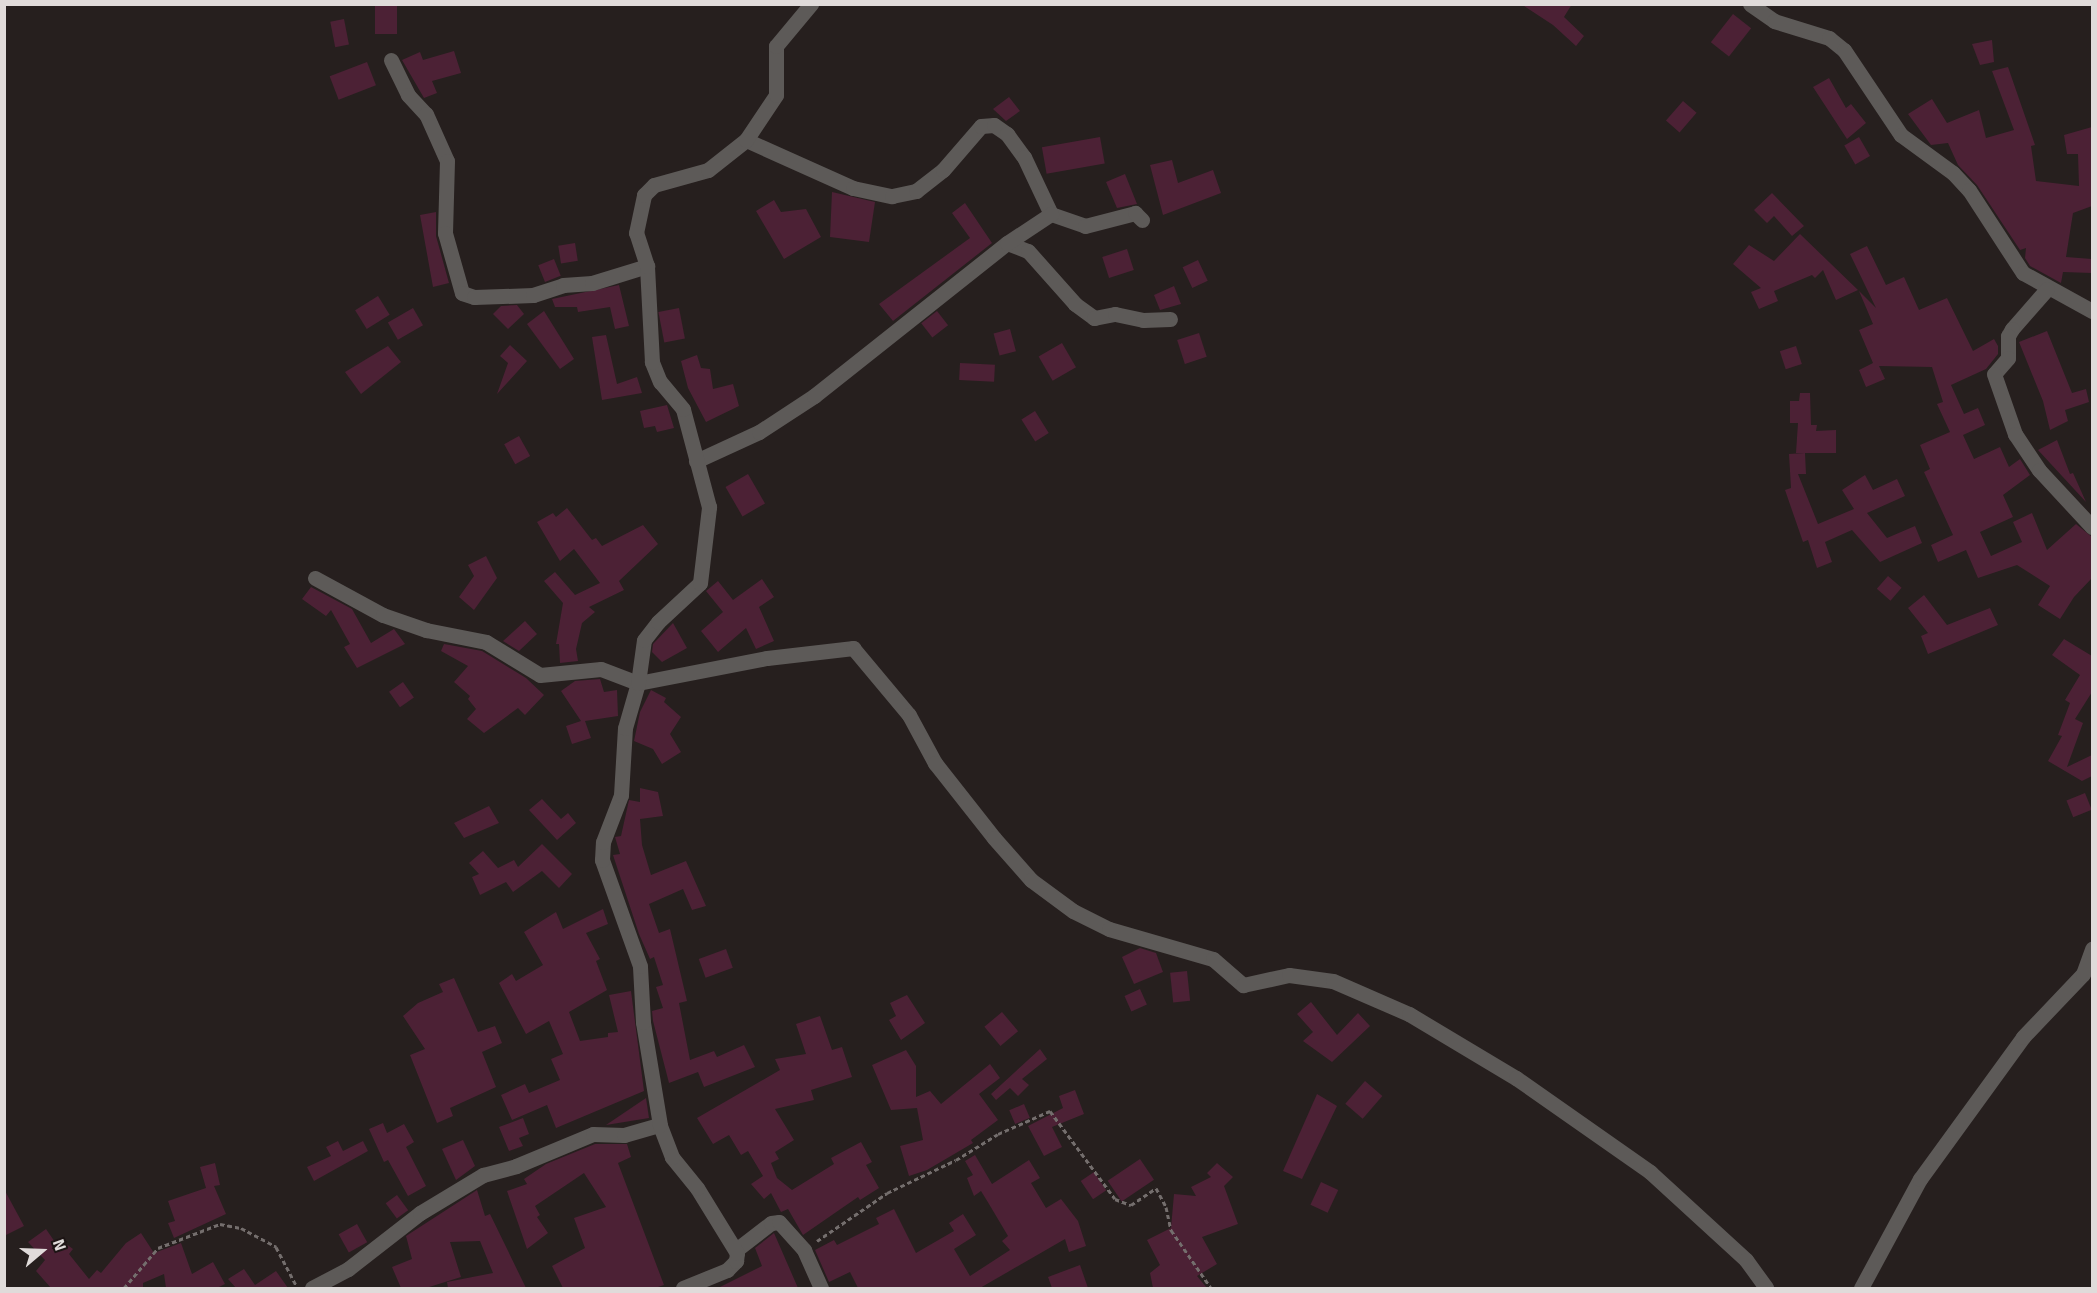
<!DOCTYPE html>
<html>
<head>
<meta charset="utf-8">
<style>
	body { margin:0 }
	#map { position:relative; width:2097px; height:1293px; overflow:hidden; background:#261f1e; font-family:Signika,sans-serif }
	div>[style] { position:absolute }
	.building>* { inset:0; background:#4c2135; transform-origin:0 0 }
	.path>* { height:3px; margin-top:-1.5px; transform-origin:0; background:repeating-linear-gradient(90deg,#746e6d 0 4.5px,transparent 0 7.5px) }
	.minor>* { height:15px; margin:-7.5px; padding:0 7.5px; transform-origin:7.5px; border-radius:7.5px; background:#5d5a58 }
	span { translate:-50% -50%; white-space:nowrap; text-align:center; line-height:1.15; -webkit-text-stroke:6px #1d1515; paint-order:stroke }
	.frame { position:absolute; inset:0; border:6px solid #e0dbda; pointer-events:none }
	.north { position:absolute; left:12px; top:1221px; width:60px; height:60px; -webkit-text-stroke:4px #1d1515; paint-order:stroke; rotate:71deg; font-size:16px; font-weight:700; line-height:24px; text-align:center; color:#e0dbda }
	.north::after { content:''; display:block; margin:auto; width:21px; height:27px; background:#e0dbda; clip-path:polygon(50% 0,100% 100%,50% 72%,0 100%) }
</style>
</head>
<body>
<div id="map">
	<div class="building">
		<i style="left:375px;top:4px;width:22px;height:30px"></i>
		<i style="clip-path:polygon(1521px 4px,1572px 4px,1564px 17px,1584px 36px,1576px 46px,1553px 25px)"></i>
		<i style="left:1733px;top:14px;width:23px;height:36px;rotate:38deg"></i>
		<i style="left:344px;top:19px;width:26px;height:14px;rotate:79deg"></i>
		<i style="clip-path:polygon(1992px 40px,1994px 62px,1980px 65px,1972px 44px)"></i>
		<i style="clip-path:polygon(454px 51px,461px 73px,432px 81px,437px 93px,424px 98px,402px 60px,420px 52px,423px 60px)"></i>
		<i style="left:367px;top:62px;width:25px;height:40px;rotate:69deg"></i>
		<i style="clip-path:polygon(2008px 67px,2035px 145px,2031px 146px,2036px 181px,2079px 186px,2078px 154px,2067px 154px,2064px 135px,2092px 127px,2092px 206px,2073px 213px,2066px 257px,2092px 259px,2092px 273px,2063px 272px,2061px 283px,2030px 266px,2025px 258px,2026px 248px,2020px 250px,1977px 185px,1958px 165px,1948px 143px,1931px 145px,1908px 114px,1932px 99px,1947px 123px,1979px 110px,1986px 138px,2014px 130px,1992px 71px)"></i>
		<i style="clip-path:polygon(1829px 78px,1846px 108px,1851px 104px,1866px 123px,1847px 139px,1813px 87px)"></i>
		<i style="clip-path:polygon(1009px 97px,1020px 111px,1006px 121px,993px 109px)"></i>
		<i style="left:1683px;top:101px;width:18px;height:26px;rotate:41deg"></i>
		<i style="left:1100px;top:137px;width:27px;height:59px;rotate:80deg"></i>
		<i style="left:1859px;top:137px;width:22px;height:17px;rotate:60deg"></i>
		<i style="clip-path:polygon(1172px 160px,1178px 183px,1213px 170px,1221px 193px,1163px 215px,1150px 165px)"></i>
		<i style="clip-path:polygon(1125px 174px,1137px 204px,1117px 208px,1106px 182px)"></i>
		<i style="clip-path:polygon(832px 192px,875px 202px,869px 242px,830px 237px)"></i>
		<i style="clip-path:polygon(1772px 193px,1804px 226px,1792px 236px,1774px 216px,1767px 223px,1754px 210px)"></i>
		<i style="clip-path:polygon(774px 200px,781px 212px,806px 209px,821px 237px,784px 259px,756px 211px)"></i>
		<i style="clip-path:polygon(965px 203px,992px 243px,893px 321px,879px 304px,970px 238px,952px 213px)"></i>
		<i style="clip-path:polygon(436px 212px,436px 236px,449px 283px,433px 287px,420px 215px)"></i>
		<i style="clip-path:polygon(1800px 234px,1858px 290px,1836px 300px,1823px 270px,1815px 278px,1812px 275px,1774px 291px,1778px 301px,1759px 309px,1751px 292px,1761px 288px,1733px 264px,1749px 245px,1774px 261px)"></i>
		<i style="left:575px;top:243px;width:18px;height:17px;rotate:81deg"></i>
		<i style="clip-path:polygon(1867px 246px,1886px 285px,1904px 277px,1919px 310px,1947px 298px,1973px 351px,1994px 339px,1998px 346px,1998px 354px,1986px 369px,1951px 385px,1964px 414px,1978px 408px,1985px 425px,1963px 435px,1974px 459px,2000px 447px,2009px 467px,2020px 459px,2030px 475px,2003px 495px,2013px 517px,1980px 532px,1991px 556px,2022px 542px,2013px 522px,2032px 513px,2047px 550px,2076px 524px,2092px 537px,2092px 578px,2074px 597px,2060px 619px,2038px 605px,2050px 586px,2017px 565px,1978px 578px,1966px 550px,1938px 562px,1931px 545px,1953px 535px,1924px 472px,1930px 469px,1920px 445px,1950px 432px,1937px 404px,1943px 402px,1932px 367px,1879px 366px,1885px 379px,1866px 387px,1859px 370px,1873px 363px,1859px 330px,1873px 324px,1859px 291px,1876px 308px,1850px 254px)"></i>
		<i style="left:1127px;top:249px;width:22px;height:26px;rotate:72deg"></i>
		<i style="left:554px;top:259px;width:18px;height:17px;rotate:68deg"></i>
		<i style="left:1198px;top:260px;width:23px;height:17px;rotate:65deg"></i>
		<i style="clip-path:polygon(619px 285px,629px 326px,615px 329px,610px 307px,578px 312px,577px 307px,555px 307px,552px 299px)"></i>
		<i style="clip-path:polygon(1174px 286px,1181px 304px,1160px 310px,1154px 295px)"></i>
		<i style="left:378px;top:296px;width:22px;height:27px;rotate:58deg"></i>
		<i style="clip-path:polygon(517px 305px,524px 314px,508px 329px,493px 314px,501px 306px)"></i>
		<i style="left:413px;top:308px;width:20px;height:29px;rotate:60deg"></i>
		<i style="left:679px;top:308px;width:31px;height:21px;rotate:79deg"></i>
		<i style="clip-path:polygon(544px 311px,574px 359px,560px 369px,527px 324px)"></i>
		<i style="left:937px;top:311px;width:18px;height:20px;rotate:52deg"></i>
		<i style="left:1010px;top:329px;width:23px;height:17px;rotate:75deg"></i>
		<i style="clip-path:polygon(2047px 331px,2072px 393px,2086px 389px,2089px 402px,2065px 410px,2068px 421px,2050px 430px,2043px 401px,2019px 342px)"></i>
		<i style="left:1199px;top:333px;width:25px;height:23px;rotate:72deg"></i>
		<i style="clip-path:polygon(606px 335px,617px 384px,637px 377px,642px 393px,602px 400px,592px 337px)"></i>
		<i style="left:1062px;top:343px;width:28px;height:27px;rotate:60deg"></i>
		<i style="clip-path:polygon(510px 345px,527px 361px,497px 394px,508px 363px,500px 356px)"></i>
		<i style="clip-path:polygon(388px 346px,401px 362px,361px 394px,345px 372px)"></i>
		<i style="left:1796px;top:346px;width:19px;height:17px;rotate:72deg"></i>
		<i style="clip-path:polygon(697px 355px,701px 368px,710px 369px,713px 389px,733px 384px,739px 406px,706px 422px,688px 388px,681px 361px)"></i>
		<i style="left:960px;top:363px;width:35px;height:17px;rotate:3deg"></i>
		<i style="clip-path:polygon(1800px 393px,1810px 393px,1811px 425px,1817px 425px,1816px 431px,1836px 430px,1836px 453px,1796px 453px,1798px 423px,1790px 423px,1790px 401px,1799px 401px)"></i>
		<i style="clip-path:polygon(667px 405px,674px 428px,657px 432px,655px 426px,644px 428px,640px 411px)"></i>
		<i style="left:1035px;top:411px;width:26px;height:16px;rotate:58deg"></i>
		<i style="left:519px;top:436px;width:23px;height:17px;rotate:61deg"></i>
		<i style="clip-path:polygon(2057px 440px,2070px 474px,2073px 473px,2086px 502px,2038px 450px)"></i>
		<i style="clip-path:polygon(1805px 453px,1806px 474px,1798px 474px,1818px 524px,1854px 509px,1842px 490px,1865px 475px,1873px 490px,1897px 479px,1905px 496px,1867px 513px,1887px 538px,1915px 526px,1922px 543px,1880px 562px,1852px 530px,1825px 542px,1832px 562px,1817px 568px,1808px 540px,1803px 542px,1785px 490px,1791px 488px,1789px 454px)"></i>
		<i style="left:748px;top:474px;width:34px;height:26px;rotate:60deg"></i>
		<i style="clip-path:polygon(567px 508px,592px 540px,596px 538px,602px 546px,643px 525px,658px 544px,619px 581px,624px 590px,589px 607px,595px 612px,582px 623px,576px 649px,578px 661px,560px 663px,559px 644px,556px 644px,563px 603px,544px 581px,555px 572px,575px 595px,600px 583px,574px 549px,560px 561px,537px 522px,553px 513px,556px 517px)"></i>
		<i style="clip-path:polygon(486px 556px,497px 578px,474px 610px,459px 597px,474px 576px,468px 565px)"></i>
		<i style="left:1888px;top:576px;width:18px;height:17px;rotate:41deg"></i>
		<i style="clip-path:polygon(762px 579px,774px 597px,759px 607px,774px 641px,756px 649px,746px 628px,718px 652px,701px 631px,723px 612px,706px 591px,718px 581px,733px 600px)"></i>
		<i style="clip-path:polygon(311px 587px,352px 609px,371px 643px,394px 629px,405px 644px,357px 668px,344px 647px,350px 644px,331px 610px,326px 616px,302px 599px)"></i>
		<i style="clip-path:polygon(1924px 595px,1947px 625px,1990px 608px,1998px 625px,1928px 654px,1921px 636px,1928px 633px,1908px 608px)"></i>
		<i style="clip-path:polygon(525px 621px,537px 634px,519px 651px,503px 641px)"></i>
		<i style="clip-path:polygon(673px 623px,687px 648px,662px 662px,652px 652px,653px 644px)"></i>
		<i style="clip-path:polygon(2064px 639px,2092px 656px,2092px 692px,2075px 719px,2083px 723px,2067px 767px,2092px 755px,2092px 776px,2082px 781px,2048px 761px,2062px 736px,2058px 735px,2070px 703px,2065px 700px,2080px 675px,2052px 655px)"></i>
		<i style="clip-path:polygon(444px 644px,482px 651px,526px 678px,544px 695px,525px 715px,518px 708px,484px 733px,467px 719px,476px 709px,468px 699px,470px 696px,454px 682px,468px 666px,441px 651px)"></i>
		<i style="clip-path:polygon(600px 679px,604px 692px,617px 690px,618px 716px,585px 721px,591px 738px,572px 744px,566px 726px,581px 721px,561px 691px,575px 681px)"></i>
		<i style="left:403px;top:682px;width:19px;height:17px;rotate:55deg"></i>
		<i style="clip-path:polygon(651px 690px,666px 698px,664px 702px,681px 717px,670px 734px,681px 752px,662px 764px,653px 749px,634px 741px,640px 712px)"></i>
		<i style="clip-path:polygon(640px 788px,658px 792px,663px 816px,640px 819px,642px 845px,651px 875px,686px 861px,706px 906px,692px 910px,683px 889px,649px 904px,659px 933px,670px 929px,687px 1001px,679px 1003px,690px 1060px,714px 1051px,717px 1057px,744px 1045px,755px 1067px,704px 1087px,698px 1072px,669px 1083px,653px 1021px,652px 1011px,663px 1008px,656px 987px,663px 985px,654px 957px,650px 959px,639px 934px,613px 855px,620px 854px,615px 837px,621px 836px,629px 800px,640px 802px)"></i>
		<i style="left:2085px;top:793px;width:18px;height:20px;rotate:68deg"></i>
		<i style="clip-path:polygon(542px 799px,561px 819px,568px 813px,576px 823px,557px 840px,529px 810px)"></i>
		<i style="clip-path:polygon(489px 806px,499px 823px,464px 838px,454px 823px)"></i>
		<i style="clip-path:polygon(542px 844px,572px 874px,559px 888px,542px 871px,513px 892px,506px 882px,480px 895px,472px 877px,479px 874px,469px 863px,483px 851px,498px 868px,514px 860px,518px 867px)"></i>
		<i style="clip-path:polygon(603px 909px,608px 924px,586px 933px,600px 959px,596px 961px,607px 990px,569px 1012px,580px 1041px,608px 1037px,608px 1033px,618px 1032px,609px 995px,631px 991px,644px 1091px,556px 1128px,547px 1105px,512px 1120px,501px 1095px,525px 1084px,529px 1093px,560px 1080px,551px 1059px,563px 1054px,549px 1021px,526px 1034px,499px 983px,512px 974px,516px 981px,543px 965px,524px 932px,556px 912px,563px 929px)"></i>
		<i style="clip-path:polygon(1140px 948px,1156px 953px,1163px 972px,1134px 984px,1122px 957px)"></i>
		<i style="left:726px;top:949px;width:20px;height:29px;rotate:70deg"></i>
		<i style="left:1187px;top:971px;width:30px;height:17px;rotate:84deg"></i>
		<i style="clip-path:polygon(454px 978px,478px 1032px,495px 1026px,502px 1043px,482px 1052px,496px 1087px,450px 1108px,453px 1116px,437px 1123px,410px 1055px,425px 1049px,403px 1016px,418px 1003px,443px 992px,439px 984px)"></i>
		<i style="left:1140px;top:989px;width:17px;height:17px;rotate:66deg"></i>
		<i style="clip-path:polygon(907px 995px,925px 1023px,901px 1040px,889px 1020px,896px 1016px,890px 1003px)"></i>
		<i style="clip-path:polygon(1311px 1002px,1337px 1035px,1358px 1013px,1370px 1026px,1332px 1062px,1303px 1041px,1313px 1032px,1297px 1014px)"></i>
		<i style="left:1002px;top:1012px;width:25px;height:23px;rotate:50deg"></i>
		<i style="clip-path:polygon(820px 1016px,832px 1050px,842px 1047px,852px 1077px,811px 1090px,814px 1100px,775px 1109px,794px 1140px,775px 1152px,779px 1159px,771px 1163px,777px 1178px,792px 1190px,834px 1164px,831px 1158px,861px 1142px,872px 1162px,866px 1165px,879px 1188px,860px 1200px,858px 1197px,803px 1235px,788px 1209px,781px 1212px,771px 1193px,764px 1199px,751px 1184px,763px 1176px,748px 1151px,741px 1155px,729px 1135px,713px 1144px,697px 1118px,780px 1070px,775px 1059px,806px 1054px,796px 1024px)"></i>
		<i style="clip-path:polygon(1040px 1049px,1047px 1059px,1022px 1079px,1029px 1085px,1018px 1096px,1010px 1088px,996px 1100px,991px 1094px)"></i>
		<i style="clip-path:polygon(906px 1050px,916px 1066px,916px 1097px,930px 1091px,941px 1104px,990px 1064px,1000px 1078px,979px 1094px,998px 1120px,971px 1140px,973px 1143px,927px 1170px,909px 1176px,900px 1146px,923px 1140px,917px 1108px,891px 1110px,872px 1065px)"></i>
		<i style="left:1365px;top:1081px;width:23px;height:30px;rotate:41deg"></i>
		<i style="clip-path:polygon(1075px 1090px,1084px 1114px,1052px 1127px,1062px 1147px,1044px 1156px,1028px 1126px,1063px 1108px,1059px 1096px)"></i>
		<i style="clip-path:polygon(1317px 1094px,1337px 1106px,1302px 1179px,1283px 1171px)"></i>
		<i style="clip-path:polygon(646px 1098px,649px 1118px,606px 1125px)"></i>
		<i style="left:1024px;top:1104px;width:15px;height:16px;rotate:67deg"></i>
		<i style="clip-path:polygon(523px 1118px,529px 1134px,519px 1138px,523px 1146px,509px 1151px,499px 1127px)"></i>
		<i style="clip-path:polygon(383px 1123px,387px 1133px,404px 1124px,414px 1142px,406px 1147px,426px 1186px,408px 1196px,388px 1160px,384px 1162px,369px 1129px)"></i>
		<i style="clip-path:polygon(463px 1140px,475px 1166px,456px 1180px,442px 1149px)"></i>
		<i style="clip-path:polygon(338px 1141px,343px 1151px,363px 1141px,368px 1151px,314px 1181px,307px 1167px,331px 1156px,326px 1147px)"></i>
		<i style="clip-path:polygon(595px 1144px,627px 1144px,631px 1157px,618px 1163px,664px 1285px,655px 1288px,563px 1288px,552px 1266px,585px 1248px,574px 1218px,606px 1207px,584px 1173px,535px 1206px,540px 1215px,537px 1217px,548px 1233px,527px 1249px,507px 1191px,527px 1184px,524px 1179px,546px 1164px)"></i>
		<i style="clip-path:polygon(975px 1155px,992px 1184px,1029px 1160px,1040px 1178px,1031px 1183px,1046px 1208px,1061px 1199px,1078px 1221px,1086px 1246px,1069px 1252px,1065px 1239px,980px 1288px,858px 1288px,850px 1272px,829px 1282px,815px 1250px,834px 1240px,837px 1245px,879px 1224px,876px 1218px,894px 1209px,916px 1253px,954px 1231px,949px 1223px,963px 1214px,976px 1235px,954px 1249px,970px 1276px,1010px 1250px,1002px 1241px,1008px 1236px,989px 1204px,981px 1191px,974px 1196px,967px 1178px,973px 1175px,965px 1161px)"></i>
		<i style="left:1140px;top:1159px;width:25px;height:39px;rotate:56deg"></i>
		<i style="clip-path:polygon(215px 1163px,220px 1185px,214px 1186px,226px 1214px,174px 1238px,168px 1223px,175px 1221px,168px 1201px,206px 1188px,200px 1167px)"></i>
		<i style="clip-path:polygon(1217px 1163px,1233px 1177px,1224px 1186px,1238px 1224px,1202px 1237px,1217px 1264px,1197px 1276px,1207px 1288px,1153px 1288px,1150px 1273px,1160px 1265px,1147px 1240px,1171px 1228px,1174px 1194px,1196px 1196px,1191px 1187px,1211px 1177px,1207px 1173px)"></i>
		<i style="left:1094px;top:1172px;width:22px;height:16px;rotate:56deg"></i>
		<i style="left:1321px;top:1182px;width:19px;height:25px;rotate:25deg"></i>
		<i style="clip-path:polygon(4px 1189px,24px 1226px,4px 1236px)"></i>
		<i style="clip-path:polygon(477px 1190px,485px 1216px,490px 1214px,526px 1288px,448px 1288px,447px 1282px,493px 1273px,480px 1241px,450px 1242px,461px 1277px,426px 1288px,401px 1288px,392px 1267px,412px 1259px,406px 1236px)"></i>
		<i style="left:397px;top:1195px;width:19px;height:14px;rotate:54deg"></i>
		<i style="left:357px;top:1224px;width:21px;height:21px;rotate:61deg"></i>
		<i style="clip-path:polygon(46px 1229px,57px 1245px,61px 1240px,73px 1249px,69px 1254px,89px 1279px,97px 1270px,101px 1273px,126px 1243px,141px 1233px,154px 1253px,181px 1243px,192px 1274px,213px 1262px,225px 1284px,217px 1288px,166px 1288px,164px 1274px,143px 1283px,143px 1288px,51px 1288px,36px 1271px,45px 1260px,28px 1242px)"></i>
		<i style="clip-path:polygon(774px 1233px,798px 1288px,718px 1288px,762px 1266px,755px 1248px)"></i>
		<i style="clip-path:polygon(1080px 1265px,1088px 1288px,1052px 1288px,1048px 1277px)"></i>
		<i style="clip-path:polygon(244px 1269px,255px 1285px,276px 1271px,288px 1288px,236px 1288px,228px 1279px)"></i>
	</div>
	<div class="path">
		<i style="left:817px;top:1241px;width:85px;rotate:-34.4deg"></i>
		<i style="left:887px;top:1193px;width:76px;rotate:-25.6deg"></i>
		<i style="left:956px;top:1160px;width:49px;rotate:-31.8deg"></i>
		<i style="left:998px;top:1134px;width:57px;rotate:-23.9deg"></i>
		<i style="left:1050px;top:1111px;width:109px;rotate:53.5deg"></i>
		<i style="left:1115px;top:1199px;width:17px;rotate:21deg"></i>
		<i style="left:1131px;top:1205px;width:30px;rotate:-34deg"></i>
		<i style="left:1156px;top:1188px;width:21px;rotate:62deg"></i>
		<i style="left:1166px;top:1207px;width:24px;rotate:78deg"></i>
		<i style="left:1171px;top:1230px;width:70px;rotate:55.4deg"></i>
		<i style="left:124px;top:1288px;width:52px;rotate:-49.6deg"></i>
		<i style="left:158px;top:1248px;width:66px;rotate:-21.2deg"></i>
		<i style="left:220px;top:1224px;width:21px;rotate:11deg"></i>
		<i style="left:241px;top:1228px;width:40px;rotate:28deg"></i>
		<i style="left:276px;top:1247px;width:45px;rotate:62.3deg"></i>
	</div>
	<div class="minor">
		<i style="left:1750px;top:4px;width:29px;rotate:35deg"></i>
		<i style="left:1774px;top:21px;width:58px;rotate:17.2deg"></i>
		<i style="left:1829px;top:38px;width:19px;rotate:39deg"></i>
		<i style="left:1844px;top:50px;width:102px;rotate:56.2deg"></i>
		<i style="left:1901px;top:135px;width:64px;rotate:36.2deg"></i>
		<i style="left:1953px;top:173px;width:23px;rotate:47deg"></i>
		<i style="left:1969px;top:190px;width:99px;rotate:57deg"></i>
		<i style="left:2023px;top:273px;width:79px;rotate:28.8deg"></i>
		<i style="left:391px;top:60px;width:39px;rotate:64deg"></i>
		<i style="left:408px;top:95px;width:26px;rotate:47deg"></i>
		<i style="left:426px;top:114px;width:51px;rotate:65.9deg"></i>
		<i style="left:447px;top:161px;width:72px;rotate:91.6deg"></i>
		<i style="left:445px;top:233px;width:62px;rotate:74.2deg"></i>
		<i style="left:462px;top:293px;width:13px;rotate:18deg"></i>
		<i style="left:474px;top:297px;width:59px;rotate:-1.9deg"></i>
		<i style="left:533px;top:295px;width:32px;rotate:-18deg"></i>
		<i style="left:563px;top:285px;width:29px;rotate:-4deg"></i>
		<i style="left:592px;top:283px;width:58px;rotate:-17.2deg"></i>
		<i style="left:746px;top:140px;width:117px;rotate:24.2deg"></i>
		<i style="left:853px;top:188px;width:40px;rotate:12deg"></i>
		<i style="left:892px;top:196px;width:25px;rotate:-12deg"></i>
		<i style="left:916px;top:191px;width:34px;rotate:-38deg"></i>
		<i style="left:943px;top:170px;width:58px;rotate:-49.2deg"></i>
		<i style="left:981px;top:126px;width:13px;rotate:-4deg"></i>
		<i style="left:994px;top:125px;width:16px;rotate:35deg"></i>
		<i style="left:1007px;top:134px;width:29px;rotate:54deg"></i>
		<i style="left:1024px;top:157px;width:63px;rotate:64.7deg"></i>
		<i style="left:1051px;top:214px;width:36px;rotate:19deg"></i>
		<i style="left:1085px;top:226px;width:52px;rotate:-14.6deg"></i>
		<i style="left:1135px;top:213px;width:10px;rotate:45deg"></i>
		<i style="left:1007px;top:243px;width:22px;rotate:21deg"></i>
		<i style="left:1028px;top:251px;width:71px;rotate:48.4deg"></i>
		<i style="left:1075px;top:304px;width:24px;rotate:36deg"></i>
		<i style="left:1094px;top:318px;width:21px;rotate:-11deg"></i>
		<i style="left:1115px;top:314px;width:29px;rotate:12deg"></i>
		<i style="left:1143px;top:320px;width:27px;rotate:-2deg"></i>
		<i style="left:2047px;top:289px;width:53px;rotate:131.2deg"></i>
		<i style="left:2012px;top:329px;width:8px;rotate:120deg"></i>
		<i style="left:2008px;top:336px;width:22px;rotate:90deg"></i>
		<i style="left:2008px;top:358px;width:21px;rotate:131deg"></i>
		<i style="left:1994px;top:374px;width:64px;rotate:70.7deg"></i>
		<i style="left:2015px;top:434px;width:43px;rotate:56.3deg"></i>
		<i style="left:2039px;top:470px;width:78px;rotate:47.1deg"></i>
		<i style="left:696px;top:461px;width:69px;rotate:-24.7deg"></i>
		<i style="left:759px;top:432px;width:66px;rotate:-33.2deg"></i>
		<i style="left:814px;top:396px;width:246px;rotate:-38.4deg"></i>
		<i style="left:1007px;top:243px;width:53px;rotate:-33.4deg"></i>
		<i style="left:315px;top:578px;width:77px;rotate:28.6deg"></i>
		<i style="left:383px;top:615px;width:46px;rotate:19.2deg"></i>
		<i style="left:426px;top:630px;width:61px;rotate:11.3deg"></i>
		<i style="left:486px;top:642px;width:63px;rotate:31.4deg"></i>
		<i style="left:540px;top:675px;width:61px;rotate:-5.6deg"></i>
		<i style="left:601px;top:669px;width:40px;rotate:21deg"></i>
		<i style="left:638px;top:683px;width:131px;rotate:-11deg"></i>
		<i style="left:767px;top:658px;width:87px;rotate:-6.6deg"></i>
		<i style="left:853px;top:648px;width:87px;rotate:50.1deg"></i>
		<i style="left:909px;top:715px;width:55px;rotate:61.6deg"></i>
		<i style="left:935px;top:763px;width:95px;rotate:51.8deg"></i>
		<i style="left:994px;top:838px;width:56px;rotate:48.6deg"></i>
		<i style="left:1031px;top:880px;width:52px;rotate:36.4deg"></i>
		<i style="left:1073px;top:911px;width:40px;rotate:26.6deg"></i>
		<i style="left:1109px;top:929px;width:108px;rotate:16.1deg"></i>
		<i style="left:1213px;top:959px;width:40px;rotate:41deg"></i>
		<i style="left:1243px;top:985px;width:47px;rotate:-12.3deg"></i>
		<i style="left:1289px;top:975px;width:44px;rotate:7.8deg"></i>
		<i style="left:1333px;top:981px;width:83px;rotate:23.5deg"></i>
		<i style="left:1409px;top:1014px;width:125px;rotate:30.9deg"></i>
		<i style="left:1516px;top:1078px;width:164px;rotate:35deg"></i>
		<i style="left:1650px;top:1172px;width:130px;rotate:42.5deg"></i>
		<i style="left:1746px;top:1260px;width:34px;rotate:54deg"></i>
		<i style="left:736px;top:1250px;width:44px;rotate:-37.6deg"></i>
		<i style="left:771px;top:1223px;width:8px;rotate:-7deg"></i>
		<i style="left:779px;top:1222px;width:38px;rotate:48deg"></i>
		<i style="left:804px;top:1250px;width:42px;rotate:65.9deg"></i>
		<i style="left:312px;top:1288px;width:41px;rotate:-27.8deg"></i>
		<i style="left:348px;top:1269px;width:91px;rotate:-37.9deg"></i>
		<i style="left:420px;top:1213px;width:74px;rotate:-31.1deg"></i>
		<i style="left:483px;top:1175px;width:34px;rotate:-15deg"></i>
		<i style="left:516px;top:1166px;width:83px;rotate:-22.6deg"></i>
		<i style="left:593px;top:1134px;width:31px;rotate:2deg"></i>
		<i style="left:624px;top:1135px;width:37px;rotate:-16deg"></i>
		<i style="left:683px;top:1288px;width:48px;rotate:-22.2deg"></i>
		<i style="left:727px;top:1270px;width:13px;rotate:-45deg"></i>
		<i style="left:736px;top:1261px;width:8px;rotate:-83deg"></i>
		<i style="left:737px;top:1253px;width:76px;rotate:-121.6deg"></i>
		<i style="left:697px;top:1188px;width:40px;rotate:-129deg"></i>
		<i style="left:672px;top:1157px;width:34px;rotate:-111deg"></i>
		<i style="left:660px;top:1125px;width:104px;rotate:-99.4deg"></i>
		<i style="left:643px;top:1022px;width:56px;rotate:-93.1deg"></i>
		<i style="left:640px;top:966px;width:113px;rotate:-109.7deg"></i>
		<i style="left:602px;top:860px;width:18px;rotate:-87deg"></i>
		<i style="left:603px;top:842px;width:50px;rotate:-69deg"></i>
		<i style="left:621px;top:795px;width:67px;rotate:-86.6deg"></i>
		<i style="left:625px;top:728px;width:47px;rotate:-73.9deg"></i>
		<i style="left:638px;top:683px;width:43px;rotate:-82.1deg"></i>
		<i style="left:644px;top:640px;width:23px;rotate:-52deg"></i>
		<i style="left:658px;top:622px;width:57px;rotate:-42.9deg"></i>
		<i style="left:700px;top:583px;width:77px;rotate:-83.2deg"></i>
		<i style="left:709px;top:507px;width:101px;rotate:-104.9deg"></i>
		<i style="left:683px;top:409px;width:35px;rotate:-130deg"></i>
		<i style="left:660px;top:382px;width:22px;rotate:-112deg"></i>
		<i style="left:652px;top:362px;width:96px;rotate:-93deg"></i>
		<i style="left:647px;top:266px;width:35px;rotate:-108deg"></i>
		<i style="left:636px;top:233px;width:39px;rotate:-78deg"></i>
		<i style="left:644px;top:195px;width:14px;rotate:-45deg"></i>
		<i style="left:654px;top:185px;width:56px;rotate:-15.5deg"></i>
		<i style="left:708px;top:170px;width:48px;rotate:-38.3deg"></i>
		<i style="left:746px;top:140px;width:54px;rotate:-56.3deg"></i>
		<i style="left:776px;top:95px;width:49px;rotate:-90deg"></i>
		<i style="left:776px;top:46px;width:55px;rotate:-50.2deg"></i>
		<i style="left:1861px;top:1288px;width:124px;rotate:-61.6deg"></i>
		<i style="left:1920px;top:1179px;width:175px;rotate:-54deg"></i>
		<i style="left:2023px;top:1037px;width:87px;rotate:-46.4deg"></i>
		<i style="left:2083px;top:974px;width:27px;rotate:-70deg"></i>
	</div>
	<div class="frame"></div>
	<div class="north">N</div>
</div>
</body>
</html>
